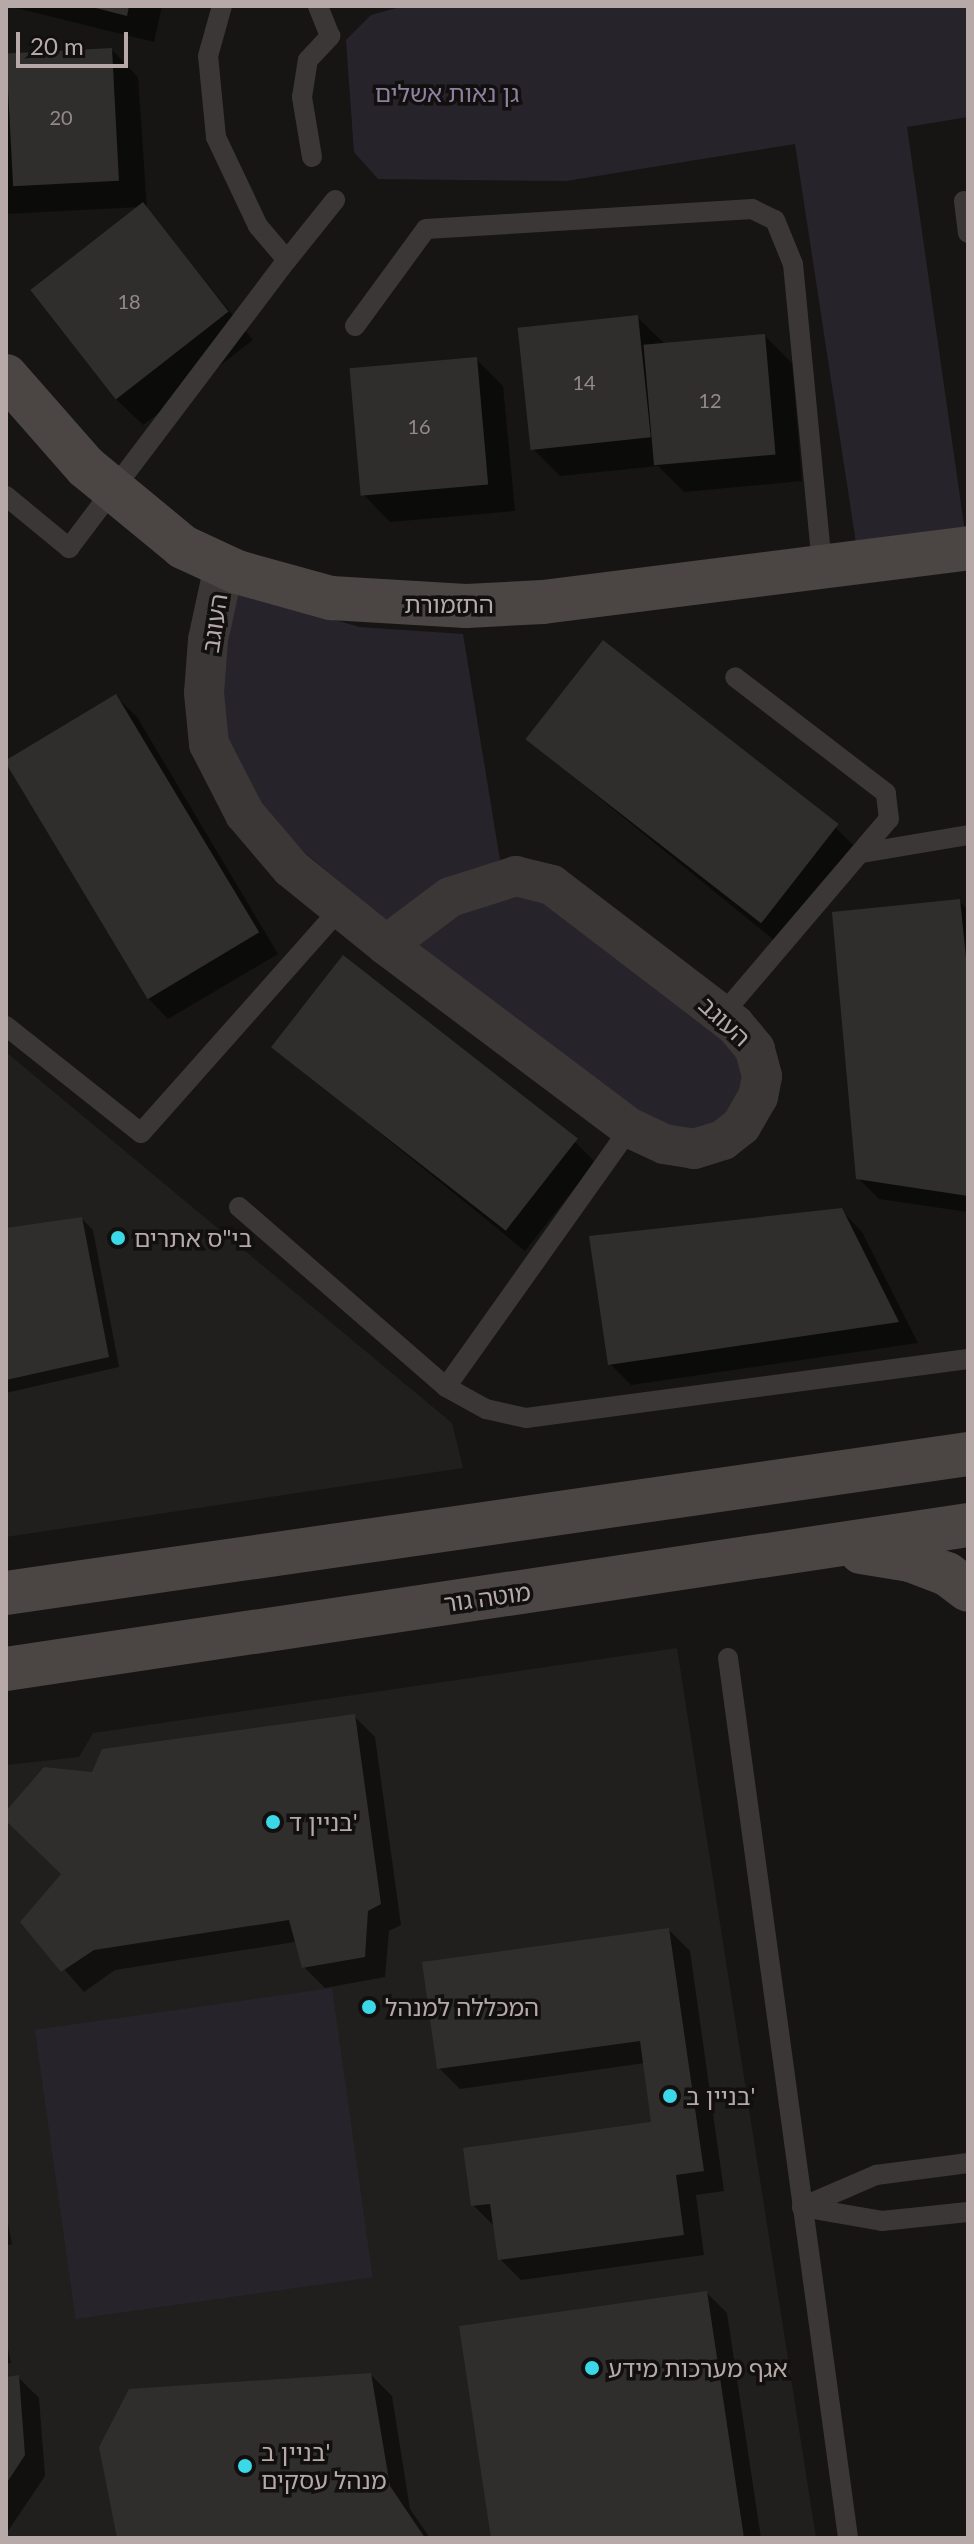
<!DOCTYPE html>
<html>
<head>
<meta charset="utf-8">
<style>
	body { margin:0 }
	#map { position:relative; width:974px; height:2544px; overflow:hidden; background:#161514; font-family:Lato,"Noto Sans Hebrew",sans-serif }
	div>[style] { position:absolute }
	.built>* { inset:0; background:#201f1d }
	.green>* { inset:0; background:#27232b; transform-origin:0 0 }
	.shadow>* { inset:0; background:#0007 }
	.building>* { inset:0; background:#302e2c; transform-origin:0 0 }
	.lane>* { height:20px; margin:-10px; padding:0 10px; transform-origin:10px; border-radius:10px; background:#3b3736 }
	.street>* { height:40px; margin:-20px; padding:0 20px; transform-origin:20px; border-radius:20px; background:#3b3736 }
	.secondary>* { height:44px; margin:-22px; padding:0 22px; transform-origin:22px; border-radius:22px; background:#4b4544 }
	.dots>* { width:22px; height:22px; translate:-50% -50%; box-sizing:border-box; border:4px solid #11100f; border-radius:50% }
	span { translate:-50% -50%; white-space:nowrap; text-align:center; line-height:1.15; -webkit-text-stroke:7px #11100f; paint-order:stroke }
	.number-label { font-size:20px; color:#948a88 }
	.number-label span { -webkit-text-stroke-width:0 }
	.park-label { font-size:24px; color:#8f7fa0 }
	.street-label { font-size:24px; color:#b6a9a7 }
	.poi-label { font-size:24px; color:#b6a9a7 }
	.left { translate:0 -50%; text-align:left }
	.frame { position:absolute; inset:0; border:8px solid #b6a9a7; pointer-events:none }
	.scale { position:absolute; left:16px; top:32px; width:112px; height:36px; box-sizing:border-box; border:4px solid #b6a9a7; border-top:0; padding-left:10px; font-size:24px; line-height:28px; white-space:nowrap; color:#b6a9a7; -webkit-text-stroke:6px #11100f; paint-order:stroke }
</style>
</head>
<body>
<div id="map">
	<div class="built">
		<i style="clip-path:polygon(6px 1052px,452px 1423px,463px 1468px,6px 1537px)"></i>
		<i style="clip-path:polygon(677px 1648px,816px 2538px,6px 2538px,6px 1765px,79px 1757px,93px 1733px)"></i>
	</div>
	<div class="green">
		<i style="clip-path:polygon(404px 6px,968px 6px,968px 117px,907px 127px,965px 532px,856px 543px,795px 144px,566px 181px,378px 179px,354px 152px,346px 40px,371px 15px)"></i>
		<i style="clip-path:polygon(237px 590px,359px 627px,463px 634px,500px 860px,449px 883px,392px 925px,305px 853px,248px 797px,225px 754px,222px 679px)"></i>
		<i style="clip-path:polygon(517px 887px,547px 895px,728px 1032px,751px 1076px,718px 1131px,667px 1134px,404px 945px,455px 906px)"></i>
		<i style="left:332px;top:1988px;width:292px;height:300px;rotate:82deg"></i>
	</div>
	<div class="shadow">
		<i style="clip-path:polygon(8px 6px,162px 6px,154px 42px)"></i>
		<i style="clip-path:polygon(112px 50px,138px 77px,147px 209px,253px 340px,143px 425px,116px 399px,140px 207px,6px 214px,6px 56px)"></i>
		<i style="clip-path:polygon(637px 317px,665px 344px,765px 336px,792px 363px,802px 481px,684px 492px,658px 466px,560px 476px,533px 449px)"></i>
		<i style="clip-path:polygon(476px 359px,503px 386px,515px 511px,390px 522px,364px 495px)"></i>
		<i style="clip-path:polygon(116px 697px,137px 717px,278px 954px,168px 1019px,148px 998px,7px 762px)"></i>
		<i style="clip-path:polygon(527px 739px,836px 828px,856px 848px,780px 945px)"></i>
		<i style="clip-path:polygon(959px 901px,968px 910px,968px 1212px,879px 1199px,858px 1178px)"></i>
		<i style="clip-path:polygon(274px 1047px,574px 1141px,595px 1162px,525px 1251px)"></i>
		<i style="clip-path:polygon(841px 1210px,862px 1232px,918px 1343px,631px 1385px,610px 1364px)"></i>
		<i style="clip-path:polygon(82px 1219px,93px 1230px,119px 1367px,6px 1393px,6px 1230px)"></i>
		<i style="clip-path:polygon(354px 1716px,375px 1737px,401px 1925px,389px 1931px,385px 1977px,325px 1988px,304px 1967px,295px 1942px,115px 1970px,84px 1992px,23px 1922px,64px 1874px,6px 1814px,93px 1774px)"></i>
		<i style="clip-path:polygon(669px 1930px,690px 1951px,724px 2191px,696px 2195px,704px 2255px,521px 2280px,500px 2259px,495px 2227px,473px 2205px,653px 2124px,645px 2063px,460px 2089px,439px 2068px)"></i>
		<i style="clip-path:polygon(6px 2213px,12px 2244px,6px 2246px)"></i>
		<i style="clip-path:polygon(707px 2293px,727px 2313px,761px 2538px,493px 2538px)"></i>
		<i style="clip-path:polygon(6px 2339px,11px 2363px,6px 2364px)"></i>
		<i style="clip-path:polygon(371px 2375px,392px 2396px,410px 2509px,430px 2538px,119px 2538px)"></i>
		<i style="clip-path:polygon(18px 2377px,39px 2398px,45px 2476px,6px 2534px,6px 2379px)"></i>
	</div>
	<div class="building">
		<i style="clip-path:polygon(88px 6px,129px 6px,127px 16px)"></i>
		<i style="left:112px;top:48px;width:133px;height:106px;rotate:87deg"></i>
		<i style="left:143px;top:202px;width:139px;height:143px;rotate:52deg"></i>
		<i style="left:638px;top:315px;width:123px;height:121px;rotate:84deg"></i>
		<i style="left:765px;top:334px;width:121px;height:122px;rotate:85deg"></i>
		<i style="left:477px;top:357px;width:128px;height:128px;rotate:85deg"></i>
		<i style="left:603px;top:640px;width:299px;height:126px;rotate:38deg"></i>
		<i style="left:116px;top:694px;width:278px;height:130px;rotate:59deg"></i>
		<i style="clip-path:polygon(960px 899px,968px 977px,968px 1196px,856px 1179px,832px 912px)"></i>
		<i style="left:343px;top:955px;width:298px;height:117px;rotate:38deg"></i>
		<i style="clip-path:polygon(842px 1208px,899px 1322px,608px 1365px,589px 1236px)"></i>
		<i style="clip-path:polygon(82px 1217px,109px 1357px,6px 1380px,6px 1228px)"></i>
		<i style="clip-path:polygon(355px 1714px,381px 1904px,368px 1911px,365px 1957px,302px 1968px,289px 1920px,94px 1950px,61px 1972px,20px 1922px,61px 1874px,6px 1821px,6px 1811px,44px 1767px,92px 1772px,102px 1749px)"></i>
		<i style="clip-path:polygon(669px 1928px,704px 2171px,676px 2175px,684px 2235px,498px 2260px,490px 2204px,471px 2206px,463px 2148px,651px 2122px,640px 2041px,437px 2069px,422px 1962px)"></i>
		<i style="clip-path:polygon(707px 2291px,744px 2538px,491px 2538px,459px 2326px)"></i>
		<i style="clip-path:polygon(371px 2373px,390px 2486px,425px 2538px,117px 2538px,99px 2447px,129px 2389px)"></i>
		<i style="clip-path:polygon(19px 2375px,25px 2455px,6px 2484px,6px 2377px)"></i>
	</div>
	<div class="lane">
		<i style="left:312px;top:157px;width:61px;rotate:-99.5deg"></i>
		<i style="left:302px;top:97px;width:37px;rotate:-81deg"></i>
		<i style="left:308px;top:60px;width:33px;rotate:-47deg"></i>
		<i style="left:330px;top:36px;width:32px;rotate:-112deg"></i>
		<i style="left:964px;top:201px;width:32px;rotate:83deg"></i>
		<i style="left:287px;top:260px;width:77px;rotate:-51.3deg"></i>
		<i style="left:355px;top:326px;width:120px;rotate:-53.8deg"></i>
		<i style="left:426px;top:229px;width:327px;rotate:-3.5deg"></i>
		<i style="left:752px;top:209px;width:25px;rotate:26deg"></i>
		<i style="left:775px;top:220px;width:48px;rotate:67.8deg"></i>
		<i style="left:793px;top:264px;width:304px;rotate:84.5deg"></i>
		<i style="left:6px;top:496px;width:82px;rotate:39.5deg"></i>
		<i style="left:69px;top:548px;width:361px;rotate:-52.9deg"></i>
		<i style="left:287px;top:260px;width:45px;rotate:-130.5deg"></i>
		<i style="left:258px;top:226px;width:98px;rotate:-115.3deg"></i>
		<i style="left:216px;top:137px;width:81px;rotate:-95.6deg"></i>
		<i style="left:208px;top:56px;width:52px;rotate:-74.4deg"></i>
		<i style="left:862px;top:853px;width:108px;rotate:-9.6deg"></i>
		<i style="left:722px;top:1015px;width:257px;rotate:-49.6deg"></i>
		<i style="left:889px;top:819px;width:26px;rotate:-97deg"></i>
		<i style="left:886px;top:793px;width:190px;rotate:-142.5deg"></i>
		<i style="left:6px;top:1026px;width:172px;rotate:38.4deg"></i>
		<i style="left:141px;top:1133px;width:301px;rotate:-48.4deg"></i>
		<i style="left:239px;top:1207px;width:274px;rotate:41deg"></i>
		<i style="left:446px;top:1387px;width:46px;rotate:28.8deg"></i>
		<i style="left:486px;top:1409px;width:41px;rotate:12.7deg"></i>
		<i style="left:526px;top:1418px;width:446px;rotate:-7.6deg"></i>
		<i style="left:446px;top:1387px;width:318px;rotate:-54.6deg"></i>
		<i style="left:728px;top:1658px;width:888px;rotate:82.23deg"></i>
		<i style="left:802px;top:2207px;width:81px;rotate:-23.4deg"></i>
		<i style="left:876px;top:2175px;width:93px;rotate:-7.4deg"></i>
		<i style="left:802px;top:2207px;width:81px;rotate:9.9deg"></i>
		<i style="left:882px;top:2221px;width:86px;rotate:-6deg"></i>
	</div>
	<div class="street">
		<i style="left:224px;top:566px;width:76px;rotate:102.2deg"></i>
		<i style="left:208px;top:640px;width:53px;rotate:94.3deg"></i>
		<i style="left:204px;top:693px;width:51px;rotate:84.4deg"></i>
		<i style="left:209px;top:744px;width:79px;rotate:62.8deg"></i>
		<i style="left:245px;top:814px;width:71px;rotate:49.6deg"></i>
		<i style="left:291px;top:868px;width:122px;rotate:39deg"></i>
		<i style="left:386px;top:945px;width:305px;rotate:36.9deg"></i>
		<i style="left:630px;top:1128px;width:38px;rotate:25deg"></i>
		<i style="left:664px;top:1144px;width:30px;rotate:9deg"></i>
		<i style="left:694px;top:1149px;width:30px;rotate:-17deg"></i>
		<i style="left:723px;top:1140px;width:23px;rotate:-38deg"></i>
		<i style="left:741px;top:1126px;width:34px;rotate:-60deg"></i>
		<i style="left:758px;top:1097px;width:21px;rotate:-79deg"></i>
		<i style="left:762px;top:1076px;width:28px;rotate:-105deg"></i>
		<i style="left:755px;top:1049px;width:31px;rotate:-130deg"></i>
		<i style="left:735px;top:1025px;width:230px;rotate:-142.6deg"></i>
		<i style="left:552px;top:885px;width:37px;rotate:-166deg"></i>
		<i style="left:516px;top:876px;width:69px;rotate:162.3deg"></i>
		<i style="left:450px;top:897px;width:80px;rotate:143.1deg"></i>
	</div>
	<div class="secondary">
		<i style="left:6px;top:376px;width:121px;rotate:48.7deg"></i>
		<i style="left:86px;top:467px;width:126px;rotate:39.5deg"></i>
		<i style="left:183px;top:547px;width:60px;rotate:24.8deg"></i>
		<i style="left:237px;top:572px;width:98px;rotate:15.5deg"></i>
		<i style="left:331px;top:598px;width:135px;rotate:3.4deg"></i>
		<i style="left:466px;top:606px;width:77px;rotate:-3deg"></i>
		<i style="left:543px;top:602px;width:428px;rotate:-7.2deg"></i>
		<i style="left:861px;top:1552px;width:50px;rotate:9.3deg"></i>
		<i style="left:910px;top:1560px;width:40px;rotate:21deg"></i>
		<i style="left:947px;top:1574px;width:26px;rotate:37deg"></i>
		<i style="left:6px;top:1593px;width:972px;rotate:-8.22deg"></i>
		<i style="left:6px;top:1669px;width:973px;rotate:-8.51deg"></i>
	</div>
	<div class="dots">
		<i style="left:118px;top:1238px;background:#3bd8e8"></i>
		<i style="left:273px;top:1822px;background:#3bd8e8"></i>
		<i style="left:369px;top:2007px;background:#3bd8e8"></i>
		<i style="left:670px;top:2096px;background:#3bd8e8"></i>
		<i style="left:592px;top:2368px;background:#3bd8e8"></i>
		<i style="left:245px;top:2466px;background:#3bd8e8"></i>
	</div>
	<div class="number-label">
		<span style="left:61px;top:117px">20</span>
		<span style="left:129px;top:301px">18</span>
		<span style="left:584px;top:382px">14</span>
		<span style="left:710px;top:400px">12</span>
		<span style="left:419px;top:426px">16</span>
	</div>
	<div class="park-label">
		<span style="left:447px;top:93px">גן נאות אשלים</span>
	</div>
	<div class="street-label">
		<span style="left:449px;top:604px">התזמורת</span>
		<span style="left:214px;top:623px;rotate:-81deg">העוגב</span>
		<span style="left:725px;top:1021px;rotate:43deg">העוגב</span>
		<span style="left:487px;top:1597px;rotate:-8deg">מוטה גור</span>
	</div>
	<div class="poi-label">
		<span class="left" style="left:134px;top:1238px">בי"ס אתרים</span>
		<span class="left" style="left:289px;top:1822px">בניין ד'</span>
		<span class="left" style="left:385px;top:2007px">המכללה למנהל</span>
		<span class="left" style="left:686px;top:2096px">בניין ב'</span>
		<span class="left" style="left:608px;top:2368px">אגף מערכות מידע</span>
		<span class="left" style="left:261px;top:2466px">בניין ב'<br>מנהל עסקים</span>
	</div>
	<div class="frame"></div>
	<div class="scale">20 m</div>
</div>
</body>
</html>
